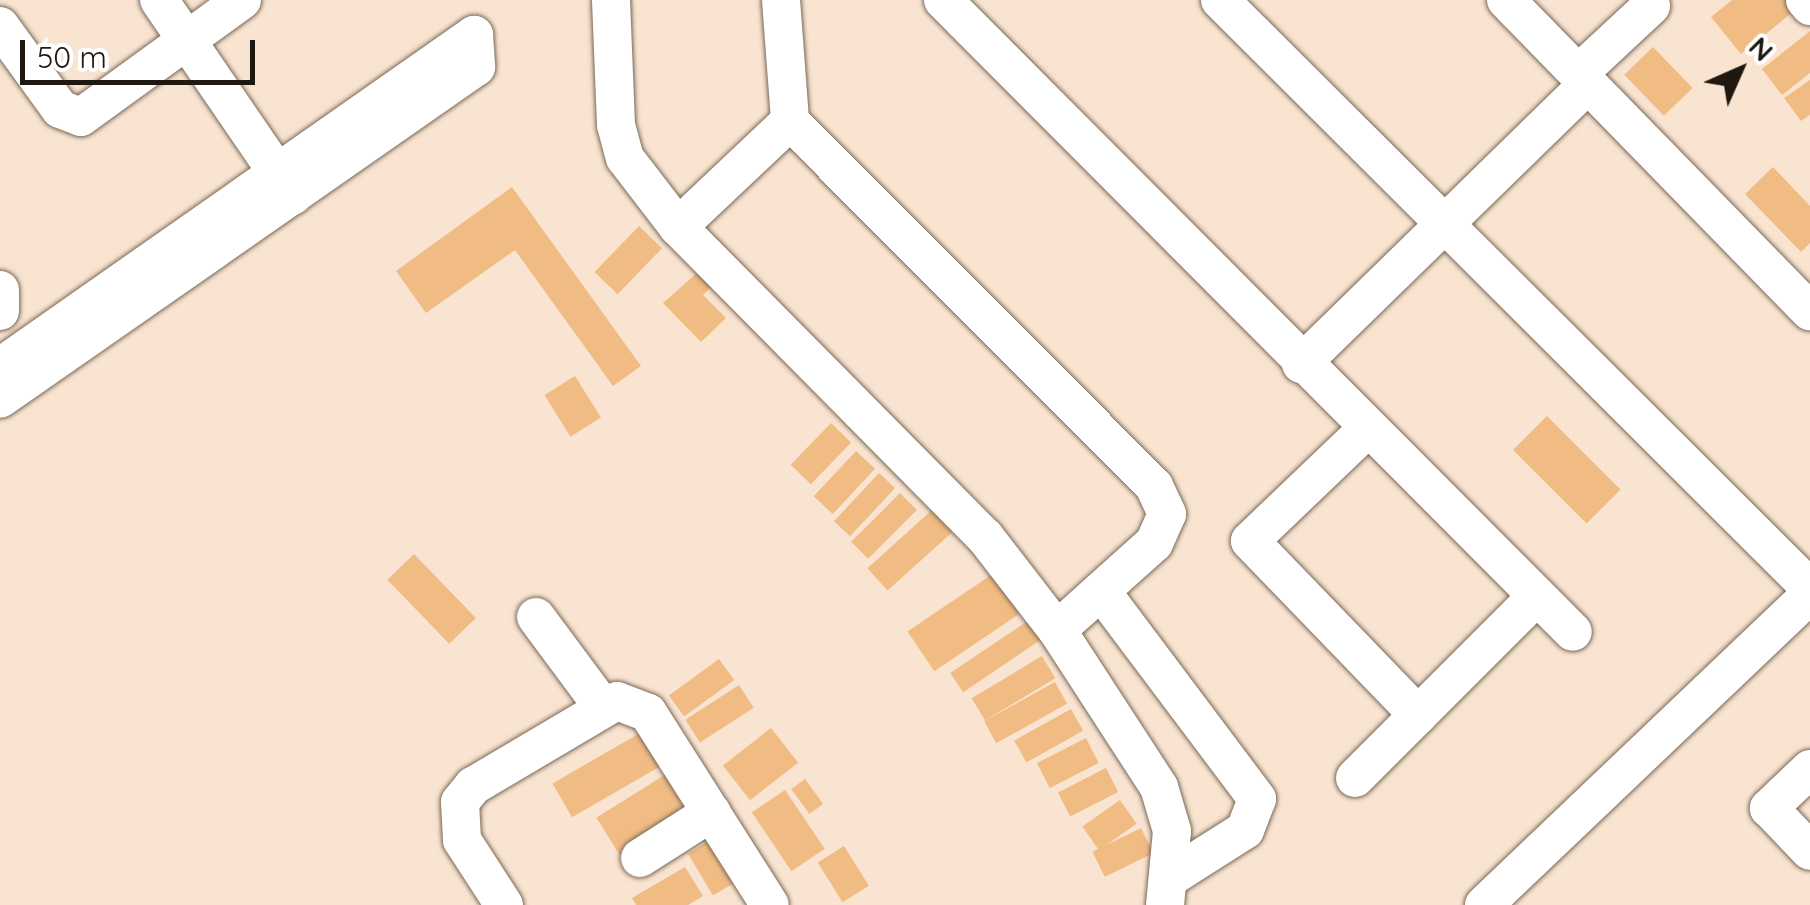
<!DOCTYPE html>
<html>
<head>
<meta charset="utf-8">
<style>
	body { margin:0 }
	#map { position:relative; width:1810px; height:905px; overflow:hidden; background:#f8e4d0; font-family:Quicksand,sans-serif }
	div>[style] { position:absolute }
	.building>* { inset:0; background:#f1bb84; transform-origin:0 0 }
	.roads { filter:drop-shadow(0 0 2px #7a6857) drop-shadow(0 0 2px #7a6857) }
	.minor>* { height:38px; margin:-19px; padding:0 19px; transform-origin:19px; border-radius:19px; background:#fff }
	span { translate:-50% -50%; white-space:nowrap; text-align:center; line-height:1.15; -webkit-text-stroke:8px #fff; paint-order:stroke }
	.north { position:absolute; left:1690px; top:20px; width:100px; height:100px; -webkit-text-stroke:8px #fff; paint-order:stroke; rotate:45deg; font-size:28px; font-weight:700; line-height:40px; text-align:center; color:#1f1811 }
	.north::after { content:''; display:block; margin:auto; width:35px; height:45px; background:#1f1811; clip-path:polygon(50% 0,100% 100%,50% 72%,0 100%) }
	.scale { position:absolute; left:20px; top:40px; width:235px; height:45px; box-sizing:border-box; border:5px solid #1f1811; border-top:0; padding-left:12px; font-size:30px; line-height:35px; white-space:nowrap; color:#1f1811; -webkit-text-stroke:8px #fff; paint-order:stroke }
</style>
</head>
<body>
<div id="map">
	<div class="building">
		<i style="clip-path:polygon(1732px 0,1793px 0,1799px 7px,1741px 54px,1711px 17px)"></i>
		<i style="clip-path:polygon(1810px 31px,1810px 73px,1782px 95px,1762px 69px)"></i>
		<i style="left:1653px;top:47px;width:57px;height:40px;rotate:46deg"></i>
		<i style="clip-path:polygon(1810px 80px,1810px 115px,1801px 121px,1784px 98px)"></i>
		<i style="clip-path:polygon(1773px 167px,1810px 206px,1810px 243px,1801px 252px,1745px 194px)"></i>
		<i style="clip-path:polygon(512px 187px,641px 366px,613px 386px,515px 250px,426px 313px,396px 271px)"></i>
		<i style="left:639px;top:226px;width:32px;height:64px;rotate:44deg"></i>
		<i style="clip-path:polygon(698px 272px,712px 286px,703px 295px,726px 318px,701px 342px,663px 303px)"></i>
		<i style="left:575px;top:376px;width:49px;height:36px;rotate:58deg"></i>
		<i style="left:1547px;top:416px;width:104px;height:48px;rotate:45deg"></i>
		<i style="left:831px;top:423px;width:28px;height:58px;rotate:44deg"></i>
		<i style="left:856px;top:451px;width:26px;height:62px;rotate:43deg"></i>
		<i style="left:879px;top:473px;width:22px;height:66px;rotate:43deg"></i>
		<i style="left:900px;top:493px;width:24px;height:69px;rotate:45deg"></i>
		<i style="left:941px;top:502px;width:30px;height:99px;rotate:48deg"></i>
		<i style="left:414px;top:554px;width:89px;height:37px;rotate:46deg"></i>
		<i style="left:997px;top:571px;width:48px;height:108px;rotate:56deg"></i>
		<i style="left:1029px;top:620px;width:23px;height:95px;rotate:56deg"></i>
		<i style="left:1042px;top:656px;width:26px;height:82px;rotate:59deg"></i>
		<i style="left:719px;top:659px;width:26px;height:62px;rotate:54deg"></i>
		<i style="left:1055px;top:682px;width:25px;height:81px;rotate:61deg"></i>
		<i style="left:739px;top:685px;width:27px;height:64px;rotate:57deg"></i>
		<i style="left:1071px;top:709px;width:25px;height:65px;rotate:61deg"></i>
		<i style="left:771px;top:728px;width:44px;height:61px;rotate:52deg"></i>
		<i style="left:640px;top:733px;width:39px;height:101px;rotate:60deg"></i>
		<i style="left:1086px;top:738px;width:28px;height:55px;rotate:63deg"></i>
		<i style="left:1106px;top:768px;width:27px;height:54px;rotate:63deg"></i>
		<i style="left:671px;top:771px;width:44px;height:88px;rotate:58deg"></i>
		<i style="left:805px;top:779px;width:31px;height:17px;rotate:54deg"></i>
		<i style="left:785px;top:790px;width:71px;height:40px;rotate:56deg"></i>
		<i style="left:1120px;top:800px;width:29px;height:46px;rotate:55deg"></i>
		<i style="left:1141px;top:828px;width:28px;height:54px;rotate:64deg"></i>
		<i style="left:717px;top:836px;width:49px;height:34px;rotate:59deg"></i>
		<i style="left:844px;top:846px;width:47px;height:31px;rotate:58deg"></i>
		<i style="clip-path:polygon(685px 867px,703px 896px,688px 905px,636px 905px,632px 898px)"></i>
	</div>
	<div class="roads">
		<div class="minor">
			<i style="left:159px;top:0;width:237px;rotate:55.6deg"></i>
			<i style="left:611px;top:0;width:125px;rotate:87.7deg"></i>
			<i style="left:616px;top:125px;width:34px;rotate:75deg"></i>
			<i style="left:625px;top:158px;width:87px;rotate:52.5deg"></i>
			<i style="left:678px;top:227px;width:436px;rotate:45.3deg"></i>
			<i style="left:985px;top:537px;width:118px;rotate:52.3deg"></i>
			<i style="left:1057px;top:630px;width:187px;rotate:57deg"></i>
			<i style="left:1159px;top:787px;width:46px;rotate:73.5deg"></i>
			<i style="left:1172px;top:831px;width:74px;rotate:95.4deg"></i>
			<i style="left:781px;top:0;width:121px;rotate:85.7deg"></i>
			<i style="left:943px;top:0;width:892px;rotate:45.09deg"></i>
			<i style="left:1220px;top:0;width:833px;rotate:44.9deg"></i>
			<i style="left:1506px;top:0;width:435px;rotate:45.7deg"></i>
			<i style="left:1805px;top:0;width:8px;rotate:50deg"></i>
			<i style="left:0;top:26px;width:102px;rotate:54.1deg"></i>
			<i style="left:60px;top:109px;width:22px;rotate:21deg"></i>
			<i style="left:81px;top:117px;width:199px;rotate:-36deg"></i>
			<i style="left:1578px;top:74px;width:100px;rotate:-43deg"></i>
			<i style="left:678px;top:227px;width:154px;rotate:-43.4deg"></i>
			<i style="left:790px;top:121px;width:515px;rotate:45.08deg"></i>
			<i style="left:1154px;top:486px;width:31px;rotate:65deg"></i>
			<i style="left:1167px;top:514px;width:32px;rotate:114deg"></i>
			<i style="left:1154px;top:543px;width:130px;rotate:138.1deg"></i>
			<i style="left:0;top:290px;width:21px;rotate:90deg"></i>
			<i style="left:1301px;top:364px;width:401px;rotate:-44.3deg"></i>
			<i style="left:0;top:367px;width:579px;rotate:-35.01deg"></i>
			<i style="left:474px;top:35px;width:32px;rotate:86deg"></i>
			<i style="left:476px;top:67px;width:580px;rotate:145.11deg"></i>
			<i style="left:1367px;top:429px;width:162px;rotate:136.3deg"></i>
			<i style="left:1250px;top:541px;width:242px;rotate:46deg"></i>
			<i style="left:1101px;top:591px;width:260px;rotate:53.1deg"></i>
			<i style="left:1257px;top:799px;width:33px;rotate:111deg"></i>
			<i style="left:1245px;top:830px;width:88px;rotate:147.6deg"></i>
			<i style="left:536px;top:617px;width:111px;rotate:53.4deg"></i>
			<i style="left:1810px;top:769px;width:57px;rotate:136.4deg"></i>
			<i style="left:1769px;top:808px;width:59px;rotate:46.4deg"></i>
			<i style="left:1355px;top:778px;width:257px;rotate:-45deg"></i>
			<i style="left:640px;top:858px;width:85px;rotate:-32.6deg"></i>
			<i style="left:504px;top:905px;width:77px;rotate:-122.9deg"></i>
			<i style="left:462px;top:840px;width:38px;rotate:-93deg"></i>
			<i style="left:460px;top:802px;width:21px;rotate:-51deg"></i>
			<i style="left:473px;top:786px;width:167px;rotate:-30.6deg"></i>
			<i style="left:617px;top:701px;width:33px;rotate:21deg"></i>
			<i style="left:648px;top:713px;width:227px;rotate:57.6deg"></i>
			<i style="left:1484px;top:905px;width:450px;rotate:-43.6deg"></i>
		</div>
	</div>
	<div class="north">N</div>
	<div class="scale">50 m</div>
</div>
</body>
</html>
